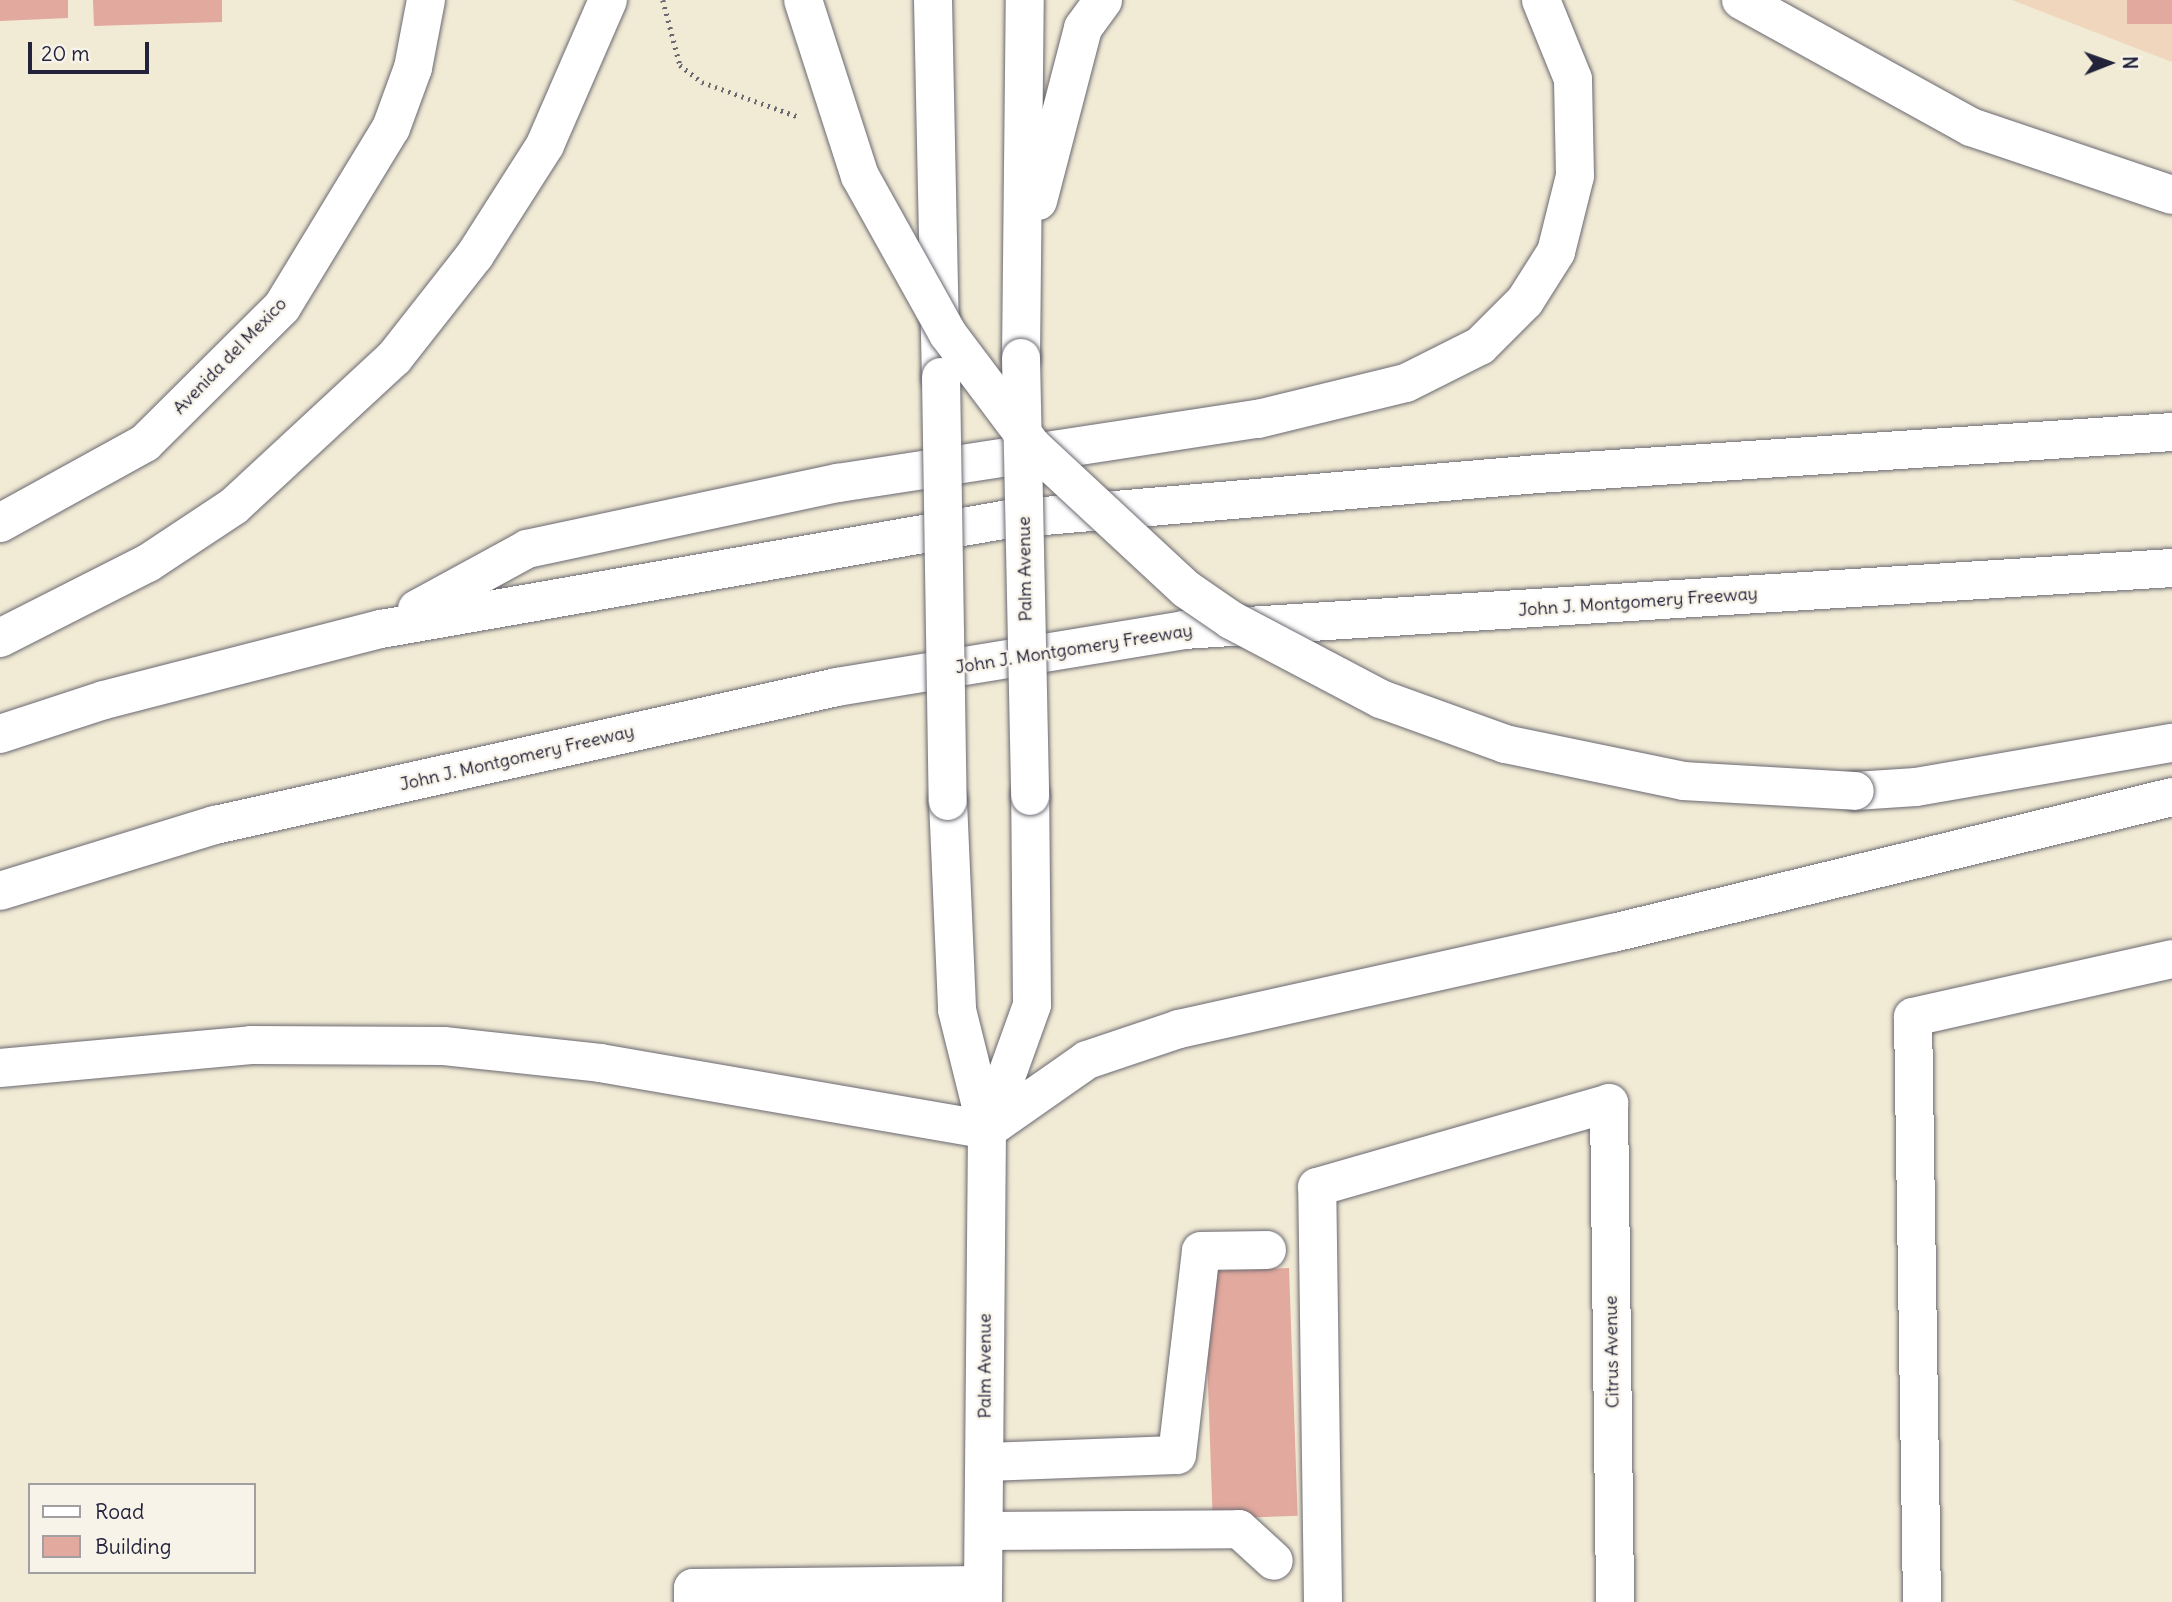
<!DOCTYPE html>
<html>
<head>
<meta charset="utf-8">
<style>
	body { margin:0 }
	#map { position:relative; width:2172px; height:1602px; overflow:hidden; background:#f1ead4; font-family:Delius,sans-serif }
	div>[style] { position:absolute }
	.built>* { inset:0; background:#efd6bc }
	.building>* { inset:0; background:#e2a99e; transform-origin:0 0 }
	.path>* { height:4.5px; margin-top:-2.25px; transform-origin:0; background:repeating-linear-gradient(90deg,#6a6871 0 2px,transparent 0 7px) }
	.roads { filter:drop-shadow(0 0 2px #6a6871) drop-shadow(0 0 2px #6a6871) }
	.minor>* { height:38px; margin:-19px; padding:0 19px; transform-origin:19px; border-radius:19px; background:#fff }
	.major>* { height:38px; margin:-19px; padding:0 19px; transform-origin:19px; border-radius:19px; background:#fff }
	.highway>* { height:38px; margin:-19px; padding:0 19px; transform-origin:19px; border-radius:19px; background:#fff }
	.bridges { filter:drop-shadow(0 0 2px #6a6871) drop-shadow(0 0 2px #6a6871) }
	.major-bridge>* { height:38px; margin:-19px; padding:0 19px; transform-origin:19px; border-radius:19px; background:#fff }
	.highway-bridge>* { height:38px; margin:-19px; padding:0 19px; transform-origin:19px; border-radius:19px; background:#fff }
	span { translate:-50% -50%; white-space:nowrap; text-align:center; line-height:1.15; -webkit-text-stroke:5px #f7f3e8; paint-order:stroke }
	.street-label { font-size:18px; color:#22223b }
	.legend { position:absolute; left:28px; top:1483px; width:228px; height:91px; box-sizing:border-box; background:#f7f3e8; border:2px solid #a29fa3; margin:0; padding:9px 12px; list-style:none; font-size:21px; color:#22223b }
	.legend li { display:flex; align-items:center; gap:14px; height:35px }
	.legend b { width:35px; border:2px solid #a29fa3 }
	.north { position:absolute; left:2074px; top:28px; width:70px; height:70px; -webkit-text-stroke:5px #f7f3e8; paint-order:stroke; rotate:89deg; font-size:19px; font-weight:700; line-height:28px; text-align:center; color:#22223b }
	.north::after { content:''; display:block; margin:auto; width:24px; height:32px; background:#22223b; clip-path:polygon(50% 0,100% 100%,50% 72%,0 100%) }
	.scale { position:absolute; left:28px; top:42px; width:121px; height:32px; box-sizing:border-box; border:4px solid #22223b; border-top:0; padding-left:9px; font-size:21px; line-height:24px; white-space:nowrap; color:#22223b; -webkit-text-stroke:5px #f7f3e8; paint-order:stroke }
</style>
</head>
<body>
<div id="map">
	<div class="built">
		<i style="clip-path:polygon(2012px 0,2172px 0,2172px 62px)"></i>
	</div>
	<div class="building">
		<i style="clip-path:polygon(0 0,68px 0,68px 18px,0 21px)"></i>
		<i style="clip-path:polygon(93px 0,222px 0,222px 22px,94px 26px)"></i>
		<i style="left:2127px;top:0;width:45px;height:24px"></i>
		<i style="left:1289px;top:1268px;width:248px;height:85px;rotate:88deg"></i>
	</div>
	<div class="path">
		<i style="left:663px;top:0;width:67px;rotate:75.3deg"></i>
		<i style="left:680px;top:65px;width:28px;rotate:38deg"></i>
		<i style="left:702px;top:82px;width:103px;rotate:19.8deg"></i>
	</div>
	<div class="roads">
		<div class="minor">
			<i style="left:0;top:523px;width:166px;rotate:-28.9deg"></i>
			<i style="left:145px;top:443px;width:193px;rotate:-44.8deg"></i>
			<i style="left:282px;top:307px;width:210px;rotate:-58.7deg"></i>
			<i style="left:391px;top:128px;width:64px;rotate:-69.9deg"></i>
			<i style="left:413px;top:68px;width:69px;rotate:-79.2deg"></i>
			<i style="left:985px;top:1462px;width:192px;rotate:-2.1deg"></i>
			<i style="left:1177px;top:1455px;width:205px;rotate:-83.3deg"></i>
			<i style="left:1201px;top:1251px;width:66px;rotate:-0.9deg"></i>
			<i style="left:984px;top:1531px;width:255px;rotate:-0.4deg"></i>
			<i style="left:1239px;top:1529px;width:47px;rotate:42.4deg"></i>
			<i style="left:693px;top:1602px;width:14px;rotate:-90deg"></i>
			<i style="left:693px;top:1588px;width:290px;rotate:-0.6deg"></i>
			<i style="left:1323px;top:1602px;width:415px;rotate:-90.8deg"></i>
			<i style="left:1317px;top:1187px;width:304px;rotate:-16deg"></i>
			<i style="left:1609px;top:1103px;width:499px;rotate:89.3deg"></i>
			<i style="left:1922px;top:1602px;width:585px;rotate:-90.88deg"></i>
			<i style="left:1913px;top:1017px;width:265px;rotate:-12.6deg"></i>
		</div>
		<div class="major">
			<i style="left:933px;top:0;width:377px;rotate:88.8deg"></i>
			<i style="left:948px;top:801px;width:209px;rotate:87.5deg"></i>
			<i style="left:957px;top:1010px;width:124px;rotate:76deg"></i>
			<i style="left:987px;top:1130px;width:472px;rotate:90.5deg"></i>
		</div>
		<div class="highway">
			<i style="left:1741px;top:0;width:263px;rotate:28.9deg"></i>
			<i style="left:1971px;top:127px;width:212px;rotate:18.7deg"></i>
			<i style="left:1038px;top:201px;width:179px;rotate:-75.4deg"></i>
			<i style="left:1083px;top:28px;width:34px;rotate:-54deg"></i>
			<i style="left:1021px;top:358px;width:358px;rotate:-89.4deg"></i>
			<i style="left:417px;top:609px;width:125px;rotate:-28.6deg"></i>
			<i style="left:527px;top:549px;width:318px;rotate:-12deg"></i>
			<i style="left:838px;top:483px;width:425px;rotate:-8.7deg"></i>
			<i style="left:1258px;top:419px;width:152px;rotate:-13.7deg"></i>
			<i style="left:1406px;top:383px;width:83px;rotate:-26.6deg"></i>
			<i style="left:1480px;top:346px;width:64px;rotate:-45deg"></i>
			<i style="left:1525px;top:301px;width:58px;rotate:-57.7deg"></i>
			<i style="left:1556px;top:252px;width:78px;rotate:-76deg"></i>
			<i style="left:1575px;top:176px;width:97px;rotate:-91.2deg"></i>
			<i style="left:1573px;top:79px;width:85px;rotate:-112.1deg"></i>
			<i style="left:0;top:638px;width:166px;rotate:-26.9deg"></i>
			<i style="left:148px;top:563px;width:103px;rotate:-33.5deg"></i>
			<i style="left:234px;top:506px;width:218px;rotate:-42.8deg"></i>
			<i style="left:394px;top:358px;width:131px;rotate:-51.8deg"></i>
			<i style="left:475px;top:255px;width:130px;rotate:-57.5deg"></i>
			<i style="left:545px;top:145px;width:158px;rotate:-66.5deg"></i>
			<i style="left:0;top:734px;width:109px;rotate:-18.1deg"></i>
			<i style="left:104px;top:700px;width:286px;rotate:-14.4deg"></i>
			<i style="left:381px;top:629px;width:638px;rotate:-9.94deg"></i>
			<i style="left:1009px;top:519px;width:531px;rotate:-4.86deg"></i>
			<i style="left:1538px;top:474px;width:635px;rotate:-3.79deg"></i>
			<i style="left:1855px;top:791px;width:61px;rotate:-3.8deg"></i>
			<i style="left:1916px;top:787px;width:260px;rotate:-9.8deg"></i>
			<i style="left:0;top:891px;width:225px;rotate:-17.1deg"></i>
			<i style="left:215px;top:825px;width:637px;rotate:-12.51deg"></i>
			<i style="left:837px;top:687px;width:352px;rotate:-9.3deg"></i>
			<i style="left:1184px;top:630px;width:990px;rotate:-3.59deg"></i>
			<i style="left:0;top:1068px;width:252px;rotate:-5.2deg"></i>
			<i style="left:251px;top:1045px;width:193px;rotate:0.3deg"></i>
			<i style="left:444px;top:1046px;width:157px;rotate:6.2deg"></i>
			<i style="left:600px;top:1063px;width:393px;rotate:9.8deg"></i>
			<i style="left:987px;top:1130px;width:122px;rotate:-35deg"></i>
			<i style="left:1087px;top:1060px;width:97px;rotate:-18.6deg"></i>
			<i style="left:1179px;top:1029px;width:444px;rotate:-12.5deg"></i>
			<i style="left:1613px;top:933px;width:575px;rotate:-13.67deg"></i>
			<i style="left:987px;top:1130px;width:133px;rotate:-70.2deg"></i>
			<i style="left:1032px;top:1005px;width:209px;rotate:-90.5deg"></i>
		</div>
	</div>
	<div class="bridges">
		<div class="major-bridge">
			<i style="left:941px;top:377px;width:424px;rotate:89.1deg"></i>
		</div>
		<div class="highway-bridge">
			<i style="left:803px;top:0;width:185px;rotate:72.1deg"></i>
			<i style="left:860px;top:176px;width:181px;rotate:60.9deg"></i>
			<i style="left:948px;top:334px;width:140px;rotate:53.1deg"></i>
			<i style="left:1032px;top:446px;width:210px;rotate:42.9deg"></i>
			<i style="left:1186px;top:589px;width:55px;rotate:34.6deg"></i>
			<i style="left:1231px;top:620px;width:170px;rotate:27.8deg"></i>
			<i style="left:1381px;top:699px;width:132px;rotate:19.9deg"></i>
			<i style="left:1505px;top:744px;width:182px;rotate:11.7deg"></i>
			<i style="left:1683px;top:781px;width:172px;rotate:3.3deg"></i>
			<i style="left:1021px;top:358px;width:438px;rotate:88.8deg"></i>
		</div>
	</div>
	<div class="street-label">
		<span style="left:230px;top:356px;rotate:-46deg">Avenida del Mexico</span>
		<span style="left:1025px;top:569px;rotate:-91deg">Palm Avenue</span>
		<span style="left:1638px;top:602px;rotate:-4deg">John J. Montgomery Freeway</span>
		<span style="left:1074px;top:649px;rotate:-9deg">John J. Montgomery Freeway</span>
		<span style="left:517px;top:758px;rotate:-13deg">John J. Montgomery Freeway</span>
		<span style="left:1612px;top:1352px;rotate:-91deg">Citrus Avenue</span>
		<span style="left:985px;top:1366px;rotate:-90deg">Palm Avenue</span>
	</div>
	<ul class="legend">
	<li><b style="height:9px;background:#fff"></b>Road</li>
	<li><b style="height:19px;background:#e2a99e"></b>Building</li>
	</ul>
	<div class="north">N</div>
	<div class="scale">20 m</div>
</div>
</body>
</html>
